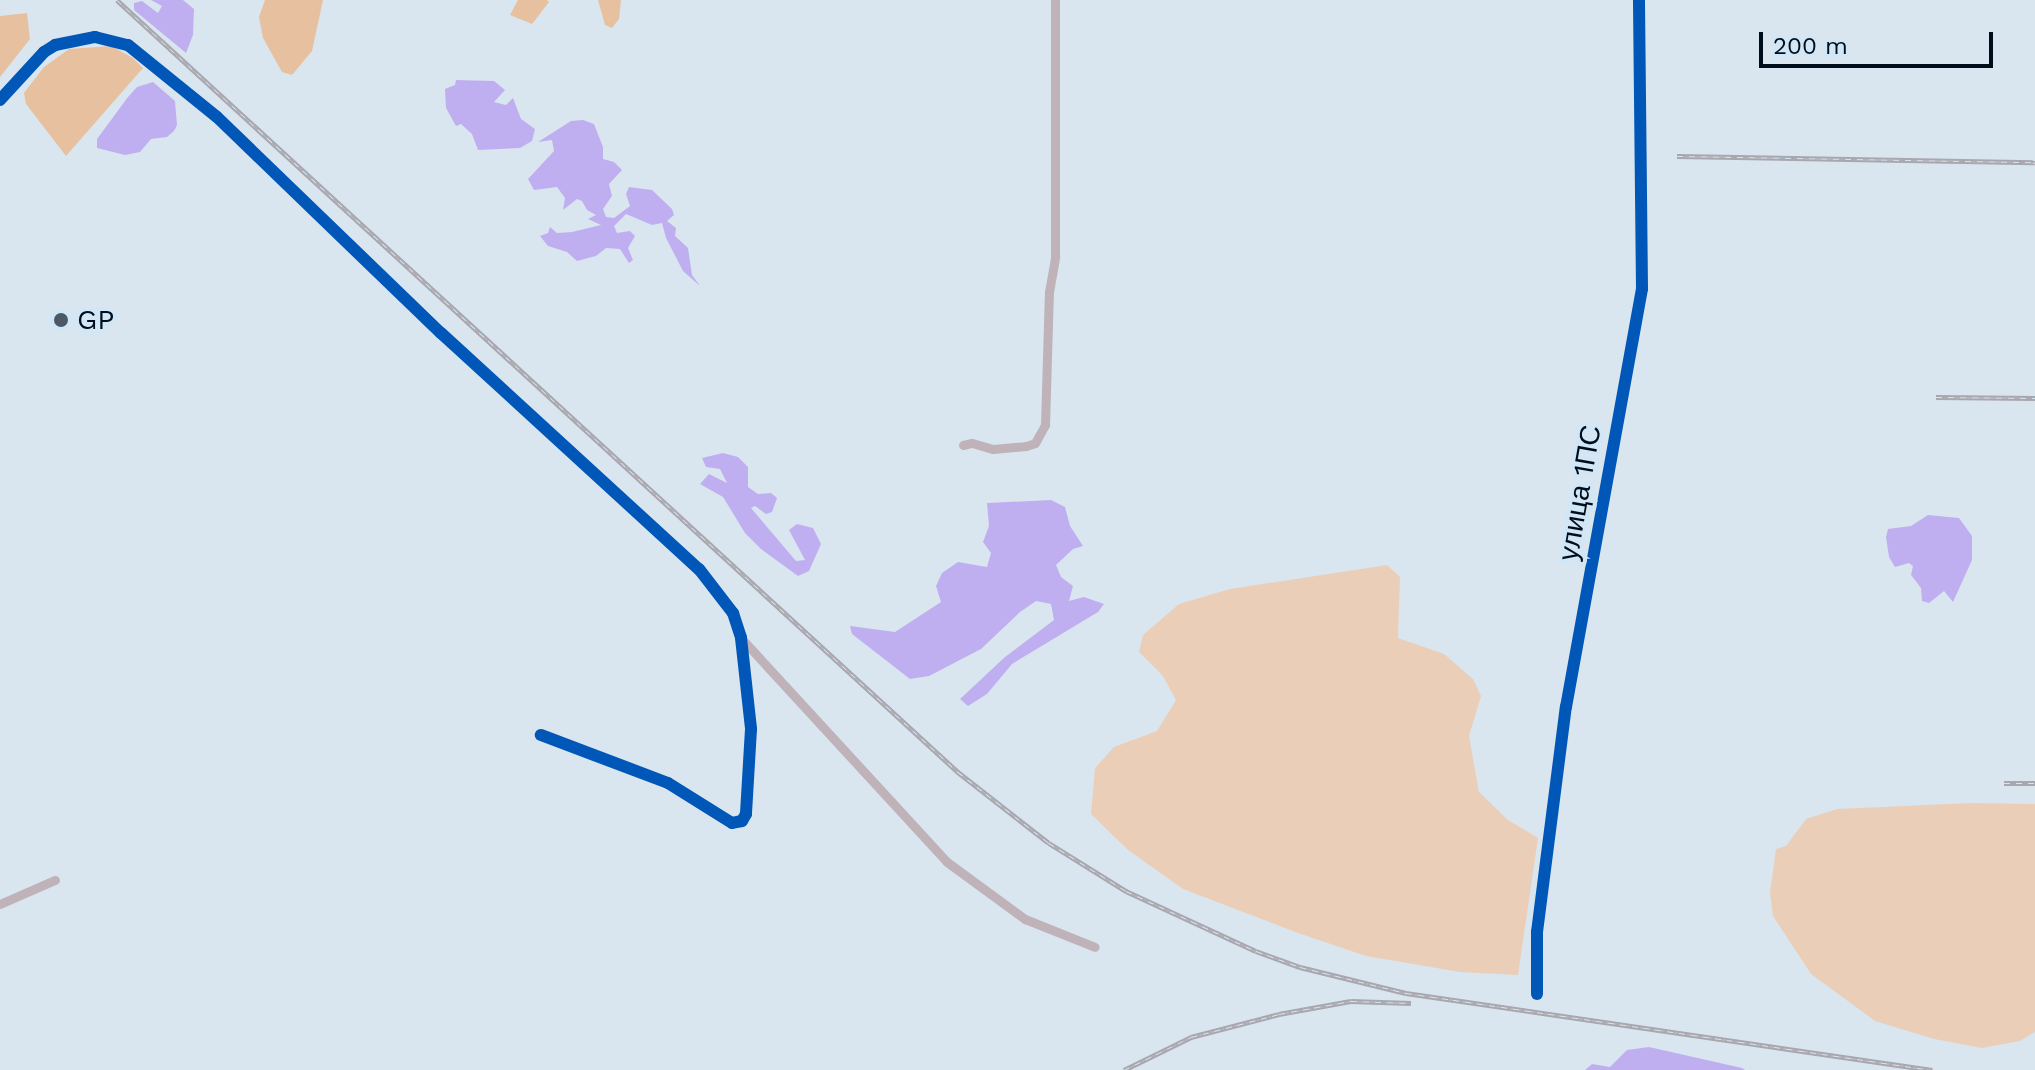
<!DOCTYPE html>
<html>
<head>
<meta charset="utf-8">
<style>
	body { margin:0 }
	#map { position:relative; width:2035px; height:1070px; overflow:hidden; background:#d9e6ef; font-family:"Work Sans",sans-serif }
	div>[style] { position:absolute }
	.green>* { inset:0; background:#ebceb7 }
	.forest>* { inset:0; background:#e7c09f }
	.water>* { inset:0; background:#c0aff0 }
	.minor>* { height:9px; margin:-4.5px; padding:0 4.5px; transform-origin:4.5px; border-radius:4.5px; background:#bfb3b9 }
	.rail>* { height:5px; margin-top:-2.5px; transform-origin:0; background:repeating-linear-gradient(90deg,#d1e7f7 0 6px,#a9a6ad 0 12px); box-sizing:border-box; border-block:2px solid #a9a6ad }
	.cycleway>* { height:12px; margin:-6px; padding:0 6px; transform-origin:6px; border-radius:6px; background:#0057b8 }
	.dots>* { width:22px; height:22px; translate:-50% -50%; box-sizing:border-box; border:4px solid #d1e7f7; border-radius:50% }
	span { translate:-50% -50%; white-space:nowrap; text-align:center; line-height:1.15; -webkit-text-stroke:8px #d1e7f7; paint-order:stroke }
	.poi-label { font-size:28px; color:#000d1a }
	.left { translate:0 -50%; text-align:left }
	.street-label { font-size:28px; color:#000d1a }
	.scale { position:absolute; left:1759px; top:32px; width:234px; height:36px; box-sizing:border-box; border:4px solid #000d1a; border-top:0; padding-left:10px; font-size:24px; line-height:28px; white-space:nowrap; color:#000d1a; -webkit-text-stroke:6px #d1e7f7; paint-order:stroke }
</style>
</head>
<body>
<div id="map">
	<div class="green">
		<i style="clip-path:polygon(1387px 565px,1400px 577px,1398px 638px,1444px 654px,1473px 679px,1481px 696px,1469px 736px,1479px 792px,1508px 820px,1538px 838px,1518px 975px,1460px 972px,1366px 956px,1298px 933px,1183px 889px,1128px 850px,1091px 814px,1095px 768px,1114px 747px,1157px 731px,1176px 700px,1163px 676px,1139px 652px,1143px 635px,1179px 604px,1230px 589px)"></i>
		<i style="clip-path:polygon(1971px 803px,2035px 804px,2035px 1032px,2020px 1041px,1982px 1048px,1934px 1039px,1875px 1021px,1811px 974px,1773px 916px,1770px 893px,1776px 849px,1786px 846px,1806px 819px,1837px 809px)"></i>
	</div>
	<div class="forest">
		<i style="clip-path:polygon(265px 0,323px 0,312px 51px,292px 75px,282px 72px,263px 38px,259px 17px)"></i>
		<i style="clip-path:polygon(518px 0,547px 0,549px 2px,532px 24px,510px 15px)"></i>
		<i style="clip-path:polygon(598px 0,621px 0,619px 19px,612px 28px,605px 25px)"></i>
		<i style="clip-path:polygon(27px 13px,30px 39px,0 77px,0 16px)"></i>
		<i style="clip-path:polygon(111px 46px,133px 58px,143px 68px,66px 156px,26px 104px,24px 93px,44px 67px,69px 49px)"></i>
	</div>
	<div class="water">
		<i style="clip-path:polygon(151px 0,183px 0,194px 9px,193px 35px,186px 53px,134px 10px,134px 3px,142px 1px,158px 13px,162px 6px)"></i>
		<i style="clip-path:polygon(456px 80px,494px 81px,505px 90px,494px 102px,506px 105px,513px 98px,521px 119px,535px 129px,532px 141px,520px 148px,478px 150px,472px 134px,461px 124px,456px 126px,446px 108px,445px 89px,455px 85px)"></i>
		<i style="clip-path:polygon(153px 82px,175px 101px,177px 125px,174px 131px,167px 137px,151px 139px,140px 152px,125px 155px,97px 148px,97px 139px,128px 97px,137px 87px)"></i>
		<i style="clip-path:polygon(583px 120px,594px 124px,603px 147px,603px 159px,614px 162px,622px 170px,609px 184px,612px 196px,603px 209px,606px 217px,614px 218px,630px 206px,626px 194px,629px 187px,652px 190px,672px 209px,674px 215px,667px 221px,676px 228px,675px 236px,688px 248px,692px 275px,700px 286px,683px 271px,666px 238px,662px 223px,652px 225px,626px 214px,614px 226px,617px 233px,630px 231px,635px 236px,628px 248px,633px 260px,629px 263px,620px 249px,606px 248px,596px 256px,577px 261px,567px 252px,548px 246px,540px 236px,548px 233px,550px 227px,557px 233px,572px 232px,601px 225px,588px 219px,596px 215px,587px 210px,582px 201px,577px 199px,563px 210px,565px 198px,557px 187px,534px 190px,528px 179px,554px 151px,552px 140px,538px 142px,571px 121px)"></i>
		<i style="clip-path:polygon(723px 453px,738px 457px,748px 467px,748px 487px,758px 494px,771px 493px,777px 498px,772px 512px,766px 514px,755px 506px,751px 508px,796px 561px,805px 560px,789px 530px,797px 524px,813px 528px,821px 544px,809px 571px,798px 576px,761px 549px,745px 533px,723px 497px,700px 484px,709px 474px,727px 483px,720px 469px,706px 467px,702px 458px)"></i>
		<i style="clip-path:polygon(1051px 500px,1065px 507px,1070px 526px,1083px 546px,1073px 549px,1056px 565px,1061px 577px,1073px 586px,1069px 601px,1084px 597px,1104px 604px,1098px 612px,1012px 664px,987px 694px,968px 706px,960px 699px,1005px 657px,1054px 620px,1051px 604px,1036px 601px,1020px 612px,981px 649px,929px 676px,910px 679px,852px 634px,850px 626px,895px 632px,941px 602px,936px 586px,942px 573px,958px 562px,987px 567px,991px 553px,983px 542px,989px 526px,987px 503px)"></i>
		<i style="clip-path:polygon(1928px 515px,1959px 518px,1972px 536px,1972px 560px,1953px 602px,1944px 591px,1929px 603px,1922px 601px,1921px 588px,1911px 575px,1913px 566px,1909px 563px,1895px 567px,1889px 557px,1886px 537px,1888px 529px,1911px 526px)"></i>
		<i style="clip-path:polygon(1649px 1047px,1742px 1068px,1745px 1070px,1585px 1070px,1592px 1064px,1610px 1067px,1627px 1050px)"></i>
	</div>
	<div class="minor">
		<i style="left:0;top:100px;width:65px;rotate:-47.5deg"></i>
		<i style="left:44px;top:52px;width:13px;rotate:-32deg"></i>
		<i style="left:55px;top:45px;width:41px;rotate:-11.3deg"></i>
		<i style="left:95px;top:37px;width:34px;rotate:14deg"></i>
		<i style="left:128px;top:45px;width:114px;rotate:39deg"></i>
		<i style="left:217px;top:117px;width:311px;rotate:44deg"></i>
		<i style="left:441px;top:333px;width:350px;rotate:42.5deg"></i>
		<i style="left:699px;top:569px;width:56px;rotate:52.3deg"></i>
		<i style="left:733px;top:613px;width:26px;rotate:72deg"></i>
		<i style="left:741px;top:638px;width:92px;rotate:83.7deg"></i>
		<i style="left:751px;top:729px;width:85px;rotate:93.4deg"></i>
		<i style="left:746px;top:814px;width:8px;rotate:120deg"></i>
		<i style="left:742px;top:821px;width:10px;rotate:169deg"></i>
		<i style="left:732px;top:823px;width:75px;rotate:-148deg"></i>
		<i style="left:668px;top:783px;width:136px;rotate:-159.3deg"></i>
		<i style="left:963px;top:445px;width:9px;rotate:-13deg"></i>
		<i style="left:972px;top:443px;width:22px;rotate:16deg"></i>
		<i style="left:993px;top:449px;width:33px;rotate:-5deg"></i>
		<i style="left:1026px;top:446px;width:9px;rotate:-18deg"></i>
		<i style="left:1035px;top:443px;width:21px;rotate:-61deg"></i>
		<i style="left:1045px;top:425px;width:133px;rotate:-88.3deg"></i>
		<i style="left:1049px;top:292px;width:36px;rotate:-80deg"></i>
		<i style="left:1055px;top:257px;width:257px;rotate:-90deg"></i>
		<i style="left:741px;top:638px;width:304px;rotate:47.4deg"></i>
		<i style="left:947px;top:862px;width:97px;rotate:36.2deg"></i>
		<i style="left:1025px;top:919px;width:75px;rotate:21.8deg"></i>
		<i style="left:0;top:904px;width:60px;rotate:-23.6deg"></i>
		<i style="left:1537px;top:994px;width:62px;rotate:-90deg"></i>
		<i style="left:1537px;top:932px;width:227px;rotate:-82.7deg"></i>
		<i style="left:1566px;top:707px;width:425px;rotate:-79.7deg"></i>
		<i style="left:1642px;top:289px;width:289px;rotate:-90.6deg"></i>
	</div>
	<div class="rail">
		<i style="left:117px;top:0;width:1142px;rotate:42.55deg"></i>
		<i style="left:958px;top:772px;width:115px;rotate:38deg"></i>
		<i style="left:1049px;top:843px;width:91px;rotate:31.9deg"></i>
		<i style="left:1126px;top:891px;width:143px;rotate:24.8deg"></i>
		<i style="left:1256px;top:951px;width:47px;rotate:20deg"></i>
		<i style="left:1300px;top:967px;width:109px;rotate:13.8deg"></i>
		<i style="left:1406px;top:993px;width:532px;rotate:8.33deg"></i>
		<i style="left:1677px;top:156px;width:358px;rotate:1deg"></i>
		<i style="left:1936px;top:397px;width:99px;rotate:0.6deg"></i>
		<i style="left:2004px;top:783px;width:31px"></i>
		<i style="left:1124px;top:1070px;width:75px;rotate:-26.2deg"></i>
		<i style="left:1191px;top:1037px;width:91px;rotate:-14.6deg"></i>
		<i style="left:1279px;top:1014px;width:73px;rotate:-10.2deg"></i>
		<i style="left:1351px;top:1001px;width:60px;rotate:1.9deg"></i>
	</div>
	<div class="cycleway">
		<i style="left:0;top:100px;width:65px;rotate:-47.5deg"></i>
		<i style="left:44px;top:52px;width:13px;rotate:-32deg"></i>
		<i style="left:55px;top:45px;width:41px;rotate:-11.3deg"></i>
		<i style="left:95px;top:37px;width:34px;rotate:14deg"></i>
		<i style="left:128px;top:45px;width:114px;rotate:39deg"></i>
		<i style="left:217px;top:117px;width:311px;rotate:44deg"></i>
		<i style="left:441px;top:333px;width:350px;rotate:42.5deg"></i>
		<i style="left:699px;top:569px;width:56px;rotate:52.3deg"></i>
		<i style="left:733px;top:613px;width:26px;rotate:72deg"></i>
		<i style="left:741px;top:638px;width:92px;rotate:83.7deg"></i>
		<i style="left:751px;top:729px;width:85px;rotate:93.4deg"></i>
		<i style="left:746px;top:814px;width:8px;rotate:120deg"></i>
		<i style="left:742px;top:821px;width:10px;rotate:169deg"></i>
		<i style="left:732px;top:823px;width:75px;rotate:-148deg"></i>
		<i style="left:668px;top:783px;width:136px;rotate:-159.3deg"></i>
		<i style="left:1537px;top:994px;width:62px;rotate:-90deg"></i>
		<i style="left:1537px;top:932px;width:227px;rotate:-82.7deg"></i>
		<i style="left:1566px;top:707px;width:425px;rotate:-79.7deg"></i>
		<i style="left:1642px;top:289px;width:289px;rotate:-90.6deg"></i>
	</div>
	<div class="dots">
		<i style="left:61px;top:320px;background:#4c5965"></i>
	</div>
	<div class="poi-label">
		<span class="left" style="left:77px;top:320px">GP</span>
	</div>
	<div class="street-label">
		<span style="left:1580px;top:493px;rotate:-80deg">улица 1ПС</span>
	</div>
	<div class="scale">200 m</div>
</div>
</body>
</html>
